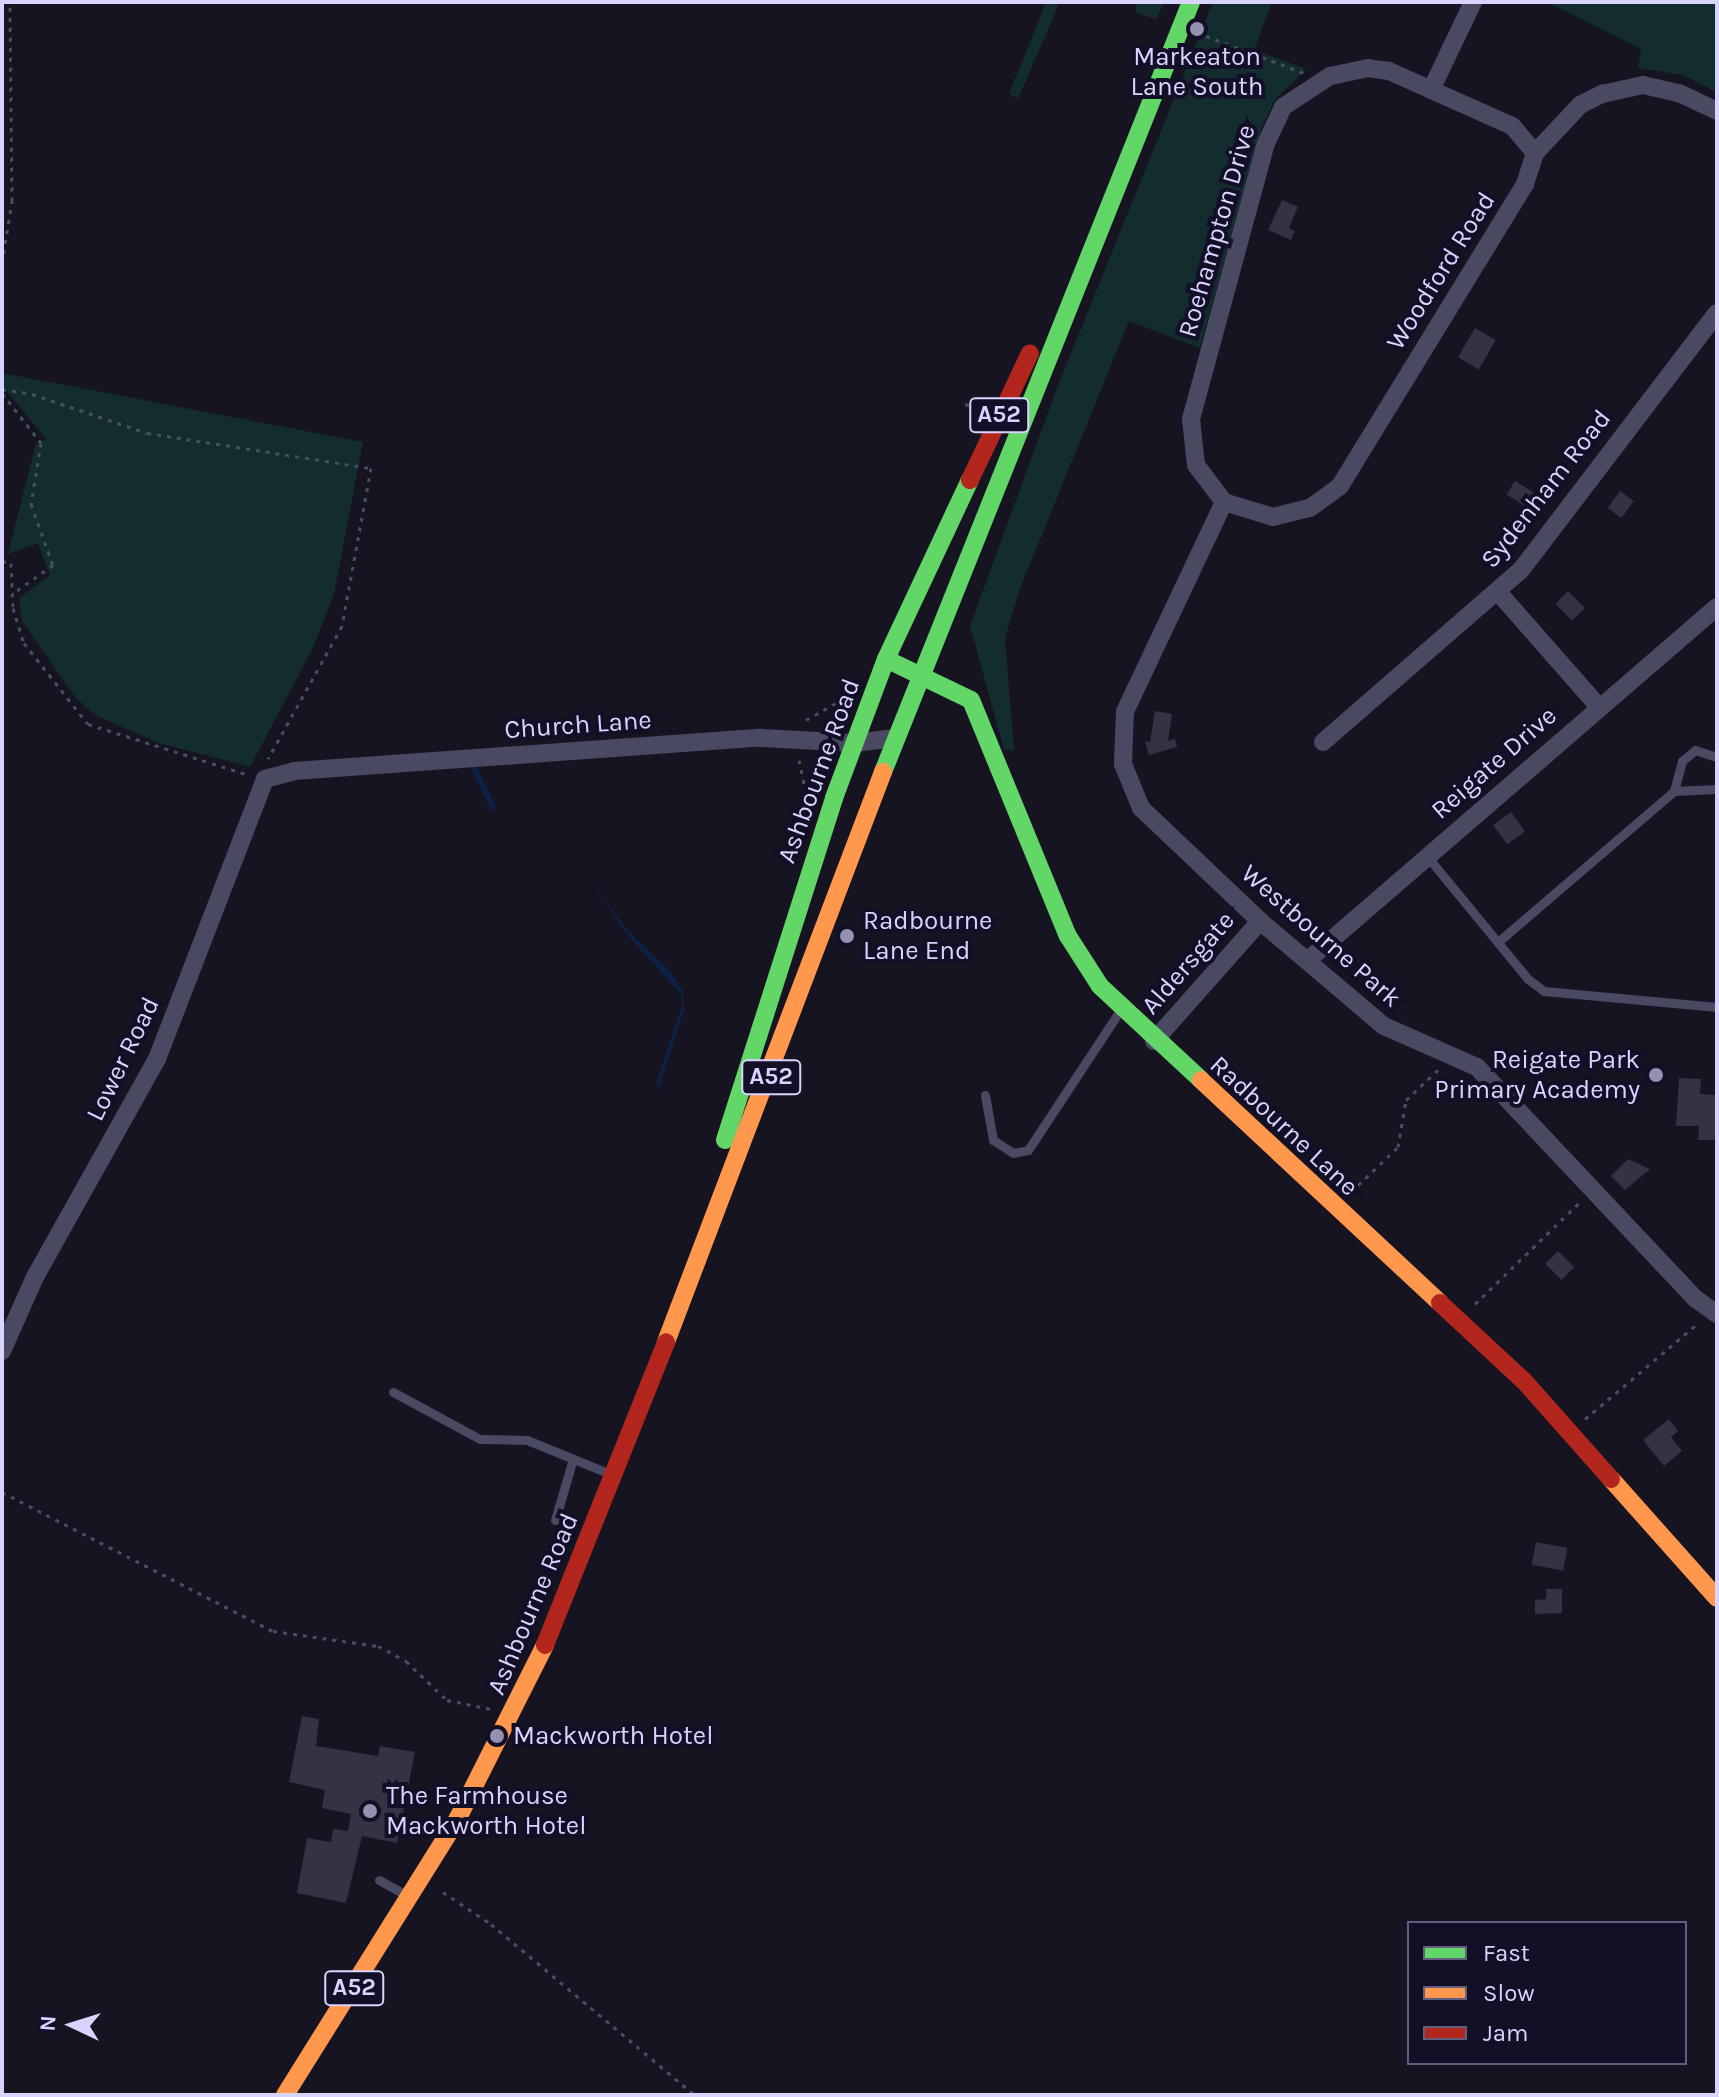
<!DOCTYPE html>
<html>
<head>
<meta charset="utf-8">
<style>
	body { margin:0 }
	#map { position:relative; width:1719px; height:2097px; overflow:hidden; background:#161421; font-family:Karla,sans-serif }
	div>[style] { position:absolute }
	.green>* { inset:0; background:#132c2d }
	.water>* { inset:0; background:#0d2144 }
	.stream>* { height:6px; margin:-3px; padding:0 3px; transform-origin:3px; border-radius:3px; background:#0d2144 }
	.building>* { inset:0; background:#343243; transform-origin:0 0 }
	.path>* { height:3px; margin-top:-1.5px; transform-origin:0; background:repeating-linear-gradient(90deg,#44505f 0 4px,transparent 0 10px) }
	.lane>* { height:9px; margin:-4.5px; padding:0 4.5px; transform-origin:4.5px; border-radius:4.5px; background:#4a4962 }
	.street>* { height:18px; margin:-9px; padding:0 9px; transform-origin:9px; border-radius:9px; background:#4a4962 }
	.fast>* { height:18px; margin:-9px; padding:0 9px; transform-origin:9px; border-radius:9px; background:#63d668 }
	.slow>* { height:18px; margin:-9px; padding:0 9px; transform-origin:9px; border-radius:9px; background:#ff974d }
	.jam>* { height:18px; margin:-9px; padding:0 9px; transform-origin:9px; border-radius:9px; background:#b3261e }
	.dots>* { width:22px; height:22px; translate:-50% -50%; box-sizing:border-box; border:4px solid #130f26; border-radius:50% }
	span { translate:-50% -50%; white-space:nowrap; text-align:center; line-height:1.15; -webkit-text-stroke:8px #130f26; paint-order:stroke }
	.shield-label span { padding:2px 6px; background:#130f26; border:2px solid; border-radius:6px; -webkit-text-stroke-width:0 }
	.shield-label { font-size:24px; color:#d9d4ff; font-weight:700 }
	.poi-label { font-size:26px; color:#d9d4ff }
	.left { translate:0 -50%; text-align:left }
	.right { translate:-100% -50%; text-align:right }
	.street-label { font-size:26px; color:#d9d4ff }
	.frame { position:absolute; inset:0; border:4px solid #d9d4ff; pointer-events:none }
	.legend { position:absolute; left:1407px; top:1921px; width:280px; height:144px; box-sizing:border-box; background:#130f26; border:2px solid #625e7d; margin:0; padding:10px 14px; list-style:none; font-size:24px; color:#d9d4ff }
	.legend li { display:flex; align-items:center; gap:16px; height:40px }
	.legend b { width:40px; border:2px solid #625e7d }
	.north { position:absolute; left:32px; top:1985px; width:80px; height:80px; -webkit-text-stroke:6px #130f26; paint-order:stroke; rotate:274deg; font-size:22px; font-weight:700; line-height:32px; text-align:center; color:#d9d4ff }
	.north::after { content:''; display:block; margin:auto; width:28px; height:36px; background:#d9d4ff; clip-path:polygon(50% 0,100% 100%,50% 72%,0 100%) }
</style>
</head>
<body>
<div id="map">
	<div class="green">
		<i style="clip-path:polygon(1046px 2px,1060px 2px,1018px 99px,1009px 94px)"></i>
		<i style="clip-path:polygon(1136px 2px,1165px 2px,1156px 19px,1136px 13px)"></i>
		<i style="clip-path:polygon(1213px 2px,1272px 2px,1254px 50px,1306px 69px,1275px 100px,1262px 126px,1200px 348px,1129px 321px,1019px 591px,1005px 638px,1014px 750px,1004px 750px,970px 626px,1057px 388px)"></i>
		<i style="clip-path:polygon(1547px 2px,1717px 2px,1717px 92px,1683px 75px,1638px 68px,1641px 49px)"></i>
		<i style="clip-path:polygon(2px 373px,363px 442px,334px 594px,313px 648px,250px 767px,156px 742px,95px 715px,75px 697px,22px 621px,19px 598px,50px 575px,38px 543px,8px 554px,36px 443px,46px 439px,2px 385px)"></i>
	</div>
	<div class="water">
		<i style="clip-path:polygon(591px 880px,626px 929px,669px 970px,683px 992px,684px 1009px,660px 1086px,684px 1108px,656px 1083px,682px 1007px,681px 994px,624px 931px)"></i>
	</div>
	<div class="stream">
		<i style="left:474px;top:768px;width:44px;rotate:64.6deg"></i>
	</div>
	<div class="building">
		<i style="clip-path:polygon(1282px 200px,1298px 207px,1289px 228px,1295px 231px,1291px 240px,1268px 230px)"></i>
		<i style="left:1475px;top:328px;width:24px;height:34px;rotate:30deg"></i>
		<i style="left:1515px;top:481px;width:22px;height:16px;rotate:32deg"></i>
		<i style="left:1620px;top:491px;width:17px;height:21px;rotate:36deg"></i>
		<i style="left:1568px;top:591px;width:24px;height:18px;rotate:45deg"></i>
		<i style="clip-path:polygon(1155px 711px,1172px 714px,1168px 741px,1175px 739px,1177px 747px,1149px 755px,1145px 741px,1150px 742px)"></i>
		<i style="left:1511px;top:812px;width:24px;height:22px;rotate:54deg"></i>
		<i style="clip-path:polygon(1679px 1078px,1701px 1079px,1700px 1094px,1717px 1095px,1717px 1140px,1698px 1140px,1699px 1126px,1676px 1126px)"></i>
		<i style="clip-path:polygon(1628px 1159px,1650px 1169px,1625px 1190px,1611px 1176px)"></i>
		<i style="left:1558px;top:1251px;width:23px;height:18px;rotate:45deg"></i>
		<i style="clip-path:polygon(1669px 1419px,1678px 1431px,1671px 1437px,1682px 1451px,1664px 1466px,1643px 1440px)"></i>
		<i style="left:1536px;top:1542px;width:32px;height:23px;rotate:11deg"></i>
		<i style="clip-path:polygon(1546px 1589px,1562px 1589px,1562px 1613px,1535px 1614px,1535px 1600px,1546px 1599px)"></i>
		<i style="clip-path:polygon(302px 1716px,319px 1719px,316px 1746px,378px 1756px,380px 1746px,415px 1752px,397px 1843px,362px 1836px,346px 1903px,297px 1893px,307px 1838px,331px 1842px,333px 1829px,348px 1831px,351px 1814px,322px 1808px,325px 1790px,289px 1782px)"></i>
	</div>
	<div class="path">
		<i style="left:1206px;top:36px;width:105px;rotate:20.7deg"></i>
		<i style="left:2px;top:263px;width:63px;rotate:-80.8deg"></i>
		<i style="left:12px;top:201px;width:199px;rotate:-90.6deg"></i>
		<i style="left:2px;top:389px;width:30px;rotate:9deg"></i>
		<i style="left:32px;top:394px;width:121px;rotate:18.7deg"></i>
		<i style="left:147px;top:433px;width:227px;rotate:8.9deg"></i>
		<i style="left:371px;top:468px;width:161px;rotate:100.4deg"></i>
		<i style="left:342px;top:626px;width:152px;rotate:119.1deg"></i>
		<i style="left:2px;top:393px;width:63px;rotate:52deg"></i>
		<i style="left:41px;top:443px;width:62px;rotate:99.3deg"></i>
		<i style="left:31px;top:504px;width:65px;rotate:70.2deg"></i>
		<i style="left:53px;top:565px;width:50px;rotate:144.7deg"></i>
		<i style="left:965px;top:404px;width:10px;rotate:17deg"></i>
		<i style="left:2px;top:561px;width:9px;rotate:13deg"></i>
		<i style="left:11px;top:563px;width:45px;rotate:87.5deg"></i>
		<i style="left:13px;top:608px;width:37px;rotate:73deg"></i>
		<i style="left:24px;top:643px;width:103px;rotate:51.7deg"></i>
		<i style="left:88px;top:724px;width:166px;rotate:17.6deg"></i>
		<i style="left:806px;top:720px;width:45px;rotate:-29.4deg"></i>
		<i style="left:799px;top:760px;width:40px;rotate:78deg"></i>
		<i style="left:1351px;top:1192px;width:65px;rotate:-43.8deg"></i>
		<i style="left:1398px;top:1147px;width:48px;rotate:-80.3deg"></i>
		<i style="left:1406px;top:1100px;width:44px;rotate:-43.2deg"></i>
		<i style="left:1475px;top:1304px;width:148px;rotate:-44.2deg"></i>
		<i style="left:1585px;top:1419px;width:148px;rotate:-40.3deg"></i>
		<i style="left:2px;top:1492px;width:305px;rotate:27.2deg"></i>
		<i style="left:273px;top:1631px;width:106px;rotate:8.1deg"></i>
		<i style="left:378px;top:1646px;width:32px;rotate:28deg"></i>
		<i style="left:406px;top:1661px;width:57px;rotate:43.6deg"></i>
		<i style="left:447px;top:1700px;width:45px;rotate:11.6deg"></i>
		<i style="left:443px;top:1892px;width:58px;rotate:33.7deg"></i>
		<i style="left:491px;top:1924px;width:266px;rotate:40deg"></i>
	</div>
	<div class="lane">
		<i style="left:1674px;top:791px;width:31px;rotate:-75deg"></i>
		<i style="left:1682px;top:761px;width:17px;rotate:-40deg"></i>
		<i style="left:1695px;top:750px;width:23px;rotate:18deg"></i>
		<i style="left:1426px;top:855px;width:161px;rotate:50.6deg"></i>
		<i style="left:1528px;top:979px;width:20px;rotate:37deg"></i>
		<i style="left:1544px;top:991px;width:174px;rotate:5.3deg"></i>
		<i style="left:1499px;top:941px;width:230px;rotate:-40.6deg"></i>
		<i style="left:1674px;top:791px;width:43px;rotate:-2.7deg"></i>
		<i style="left:985px;top:1095px;width:46px;rotate:79.9deg"></i>
		<i style="left:993px;top:1140px;width:24px;rotate:33deg"></i>
		<i style="left:1013px;top:1153px;width:15px;rotate:-11deg"></i>
		<i style="left:1028px;top:1150px;width:169px;rotate:-56.6deg"></i>
		<i style="left:393px;top:1392px;width:99px;rotate:28.4deg"></i>
		<i style="left:480px;top:1439px;width:47px;rotate:1.2deg"></i>
		<i style="left:527px;top:1440px;width:87px;rotate:22.2deg"></i>
		<i style="left:555px;top:1520px;width:64px;rotate:-73.6deg"></i>
		<i style="left:379px;top:1880px;width:29px;rotate:29deg"></i>
	</div>
	<div class="street">
		<i style="left:1431px;top:90px;width:98px;rotate:-64.5deg"></i>
		<i style="left:1535px;top:153px;width:35px;rotate:-130deg"></i>
		<i style="left:1512px;top:126px;width:135px;rotate:-155.9deg"></i>
		<i style="left:1389px;top:71px;width:21px;rotate:-172deg"></i>
		<i style="left:1368px;top:68px;width:39px;rotate:168deg"></i>
		<i style="left:1330px;top:76px;width:56px;rotate:146.6deg"></i>
		<i style="left:1283px;top:107px;width:40px;rotate:115deg"></i>
		<i style="left:1266px;top:143px;width:286px;rotate:105.2deg"></i>
		<i style="left:1191px;top:419px;width:46px;rotate:83.8deg"></i>
		<i style="left:1196px;top:465px;width:46px;rotate:52.9deg"></i>
		<i style="left:1224px;top:502px;width:51px;rotate:17deg"></i>
		<i style="left:1273px;top:517px;width:38px;rotate:-14deg"></i>
		<i style="left:1310px;top:508px;width:37px;rotate:-36deg"></i>
		<i style="left:1340px;top:486px;width:354px;rotate:-58.5deg"></i>
		<i style="left:1525px;top:184px;width:33px;rotate:-72deg"></i>
		<i style="left:1535px;top:153px;width:66px;rotate:-46.8deg"></i>
		<i style="left:1580px;top:105px;width:25px;rotate:-27deg"></i>
		<i style="left:1602px;top:94px;width:42px;rotate:-12.4deg"></i>
		<i style="left:1643px;top:85px;width:37px;rotate:13deg"></i>
		<i style="left:1679px;top:93px;width:42px;rotate:25.3deg"></i>
		<i style="left:1224px;top:502px;width:231px;rotate:115.3deg"></i>
		<i style="left:1125px;top:711px;width:53px;rotate:92.2deg"></i>
		<i style="left:1123px;top:764px;width:48px;rotate:67.8deg"></i>
		<i style="left:1141px;top:808px;width:164px;rotate:43.5deg"></i>
		<i style="left:1260px;top:921px;width:162px;rotate:40.3deg"></i>
		<i style="left:1384px;top:1026px;width:102px;rotate:23.8deg"></i>
		<i style="left:1477px;top:1067px;width:319px;rotate:46.7deg"></i>
		<i style="left:1696px;top:1299px;width:26px;rotate:36deg"></i>
		<i style="left:1498px;top:592px;width:153px;rotate:48.7deg"></i>
		<i style="left:1323px;top:742px;width:262px;rotate:-41deg"></i>
		<i style="left:1521px;top:570px;width:323px;rotate:-52.7deg"></i>
		<i style="left:1308px;top:960px;width:540px;rotate:-40.8deg"></i>
		<i style="left:1154px;top:1041px;width:160px;rotate:-48.5deg"></i>
		<i style="left:2px;top:1351px;width:81px;rotate:-66deg"></i>
		<i style="left:35px;top:1277px;width:250px;rotate:-60.8deg"></i>
		<i style="left:157px;top:1059px;width:300px;rotate:-68.9deg"></i>
		<i style="left:265px;top:779px;width:30px;rotate:-15deg"></i>
		<i style="left:294px;top:771px;width:467px;rotate:-4.1deg"></i>
		<i style="left:760px;top:738px;width:95px;rotate:3deg"></i>
		<i style="left:855px;top:743px;width:40px;rotate:-7.1deg"></i>
	</div>
	<div class="fast">
		<i style="left:886px;top:659px;width:94px;rotate:25.8deg"></i>
		<i style="left:971px;top:700px;width:255px;rotate:67.7deg"></i>
		<i style="left:1068px;top:936px;width:59px;rotate:57.4deg"></i>
		<i style="left:1100px;top:986px;width:138px;rotate:42.9deg"></i>
		<i style="left:883px;top:772px;width:829px;rotate:-68.2deg"></i>
		<i style="left:725px;top:1140px;width:359px;rotate:-72.3deg"></i>
		<i style="left:834px;top:798px;width:148px;rotate:-69.5deg"></i>
		<i style="left:886px;top:659px;width:198px;rotate:-64.9deg"></i>
	</div>
	<div class="slow">
		<i style="left:1201px;top:1080px;width:327px;rotate:43deg"></i>
		<i style="left:666px;top:1342px;width:610px;rotate:-69.16deg"></i>
		<i style="left:1611px;top:1479px;width:159px;rotate:48.3deg"></i>
		<i style="left:285px;top:2095px;width:327px;rotate:-58deg"></i>
		<i style="left:458px;top:1818px;width:194px;rotate:-63.3deg"></i>
	</div>
	<div class="jam">
		<i style="left:970px;top:480px;width:140px;rotate:-64.7deg"></i>
		<i style="left:1440px;top:1303px;width:115px;rotate:42.9deg"></i>
		<i style="left:1524px;top:1381px;width:131px;rotate:48.4deg"></i>
		<i style="left:545px;top:1645px;width:326px;rotate:-68.2deg"></i>
	</div>
	<div class="dots">
		<i style="left:1197px;top:29px;background:#9591b1"></i>
		<i style="left:847px;top:936px;background:#9591b1"></i>
		<i style="left:1656px;top:1075px;background:#9591b1"></i>
		<i style="left:497px;top:1736px;background:#9591b1"></i>
		<i style="left:370px;top:1811px;background:#9591b1"></i>
	</div>
	<div class="shield-label">
		<span style="left:999px;top:415px">A52</span>
		<span style="left:771px;top:1077px">A52</span>
		<span style="left:354px;top:1988px">A52</span>
	</div>
	<div class="poi-label">
		<span style="left:1197px;top:72px">Markeaton<br>Lane South</span>
		<span class="left" style="left:863px;top:936px">Radbourne<br>Lane End</span>
		<span class="right" style="left:1640px;top:1075px">Reigate Park<br>Primary Academy</span>
		<span class="left" style="left:513px;top:1736px">Mackworth Hotel</span>
		<span class="left" style="left:386px;top:1811px">The Farmhouse<br>Mackworth Hotel</span>
	</div>
	<div class="street-label">
		<span style="left:1217px;top:231px;rotate:-74deg">Roehampton Drive</span>
		<span style="left:1441px;top:271px;rotate:-58deg">Woodford Road</span>
		<span style="left:1546px;top:489px;rotate:-52deg">Sydenham Road</span>
		<span style="left:578px;top:725px;rotate:-4deg">Church Lane</span>
		<span style="left:1494px;top:763px;rotate:-41deg">Reigate Drive</span>
		<span style="left:819px;top:771px;rotate:-70deg">Ashbourne Road</span>
		<span style="left:1321px;top:936px;rotate:41deg">Westbourne Park</span>
		<span style="left:1188px;top:963px;rotate:-49deg">Aldersgate</span>
		<span style="left:123px;top:1059px;rotate:-64deg">Lower Road</span>
		<span style="left:1284px;top:1126px;rotate:43deg">Radbourne Lane</span>
		<span style="left:533px;top:1604px;rotate:-67deg">Ashbourne Road</span>
	</div>
	<div class="frame"></div>
	<ul class="legend">
	<li><b style="height:10px;background:#63d668"></b>Fast</li>
	<li><b style="height:10px;background:#ff974d"></b>Slow</li>
	<li><b style="height:10px;background:#b3261e"></b>Jam</li>
	</ul>
	<div class="north">N</div>
</div>
</body>
</html>
